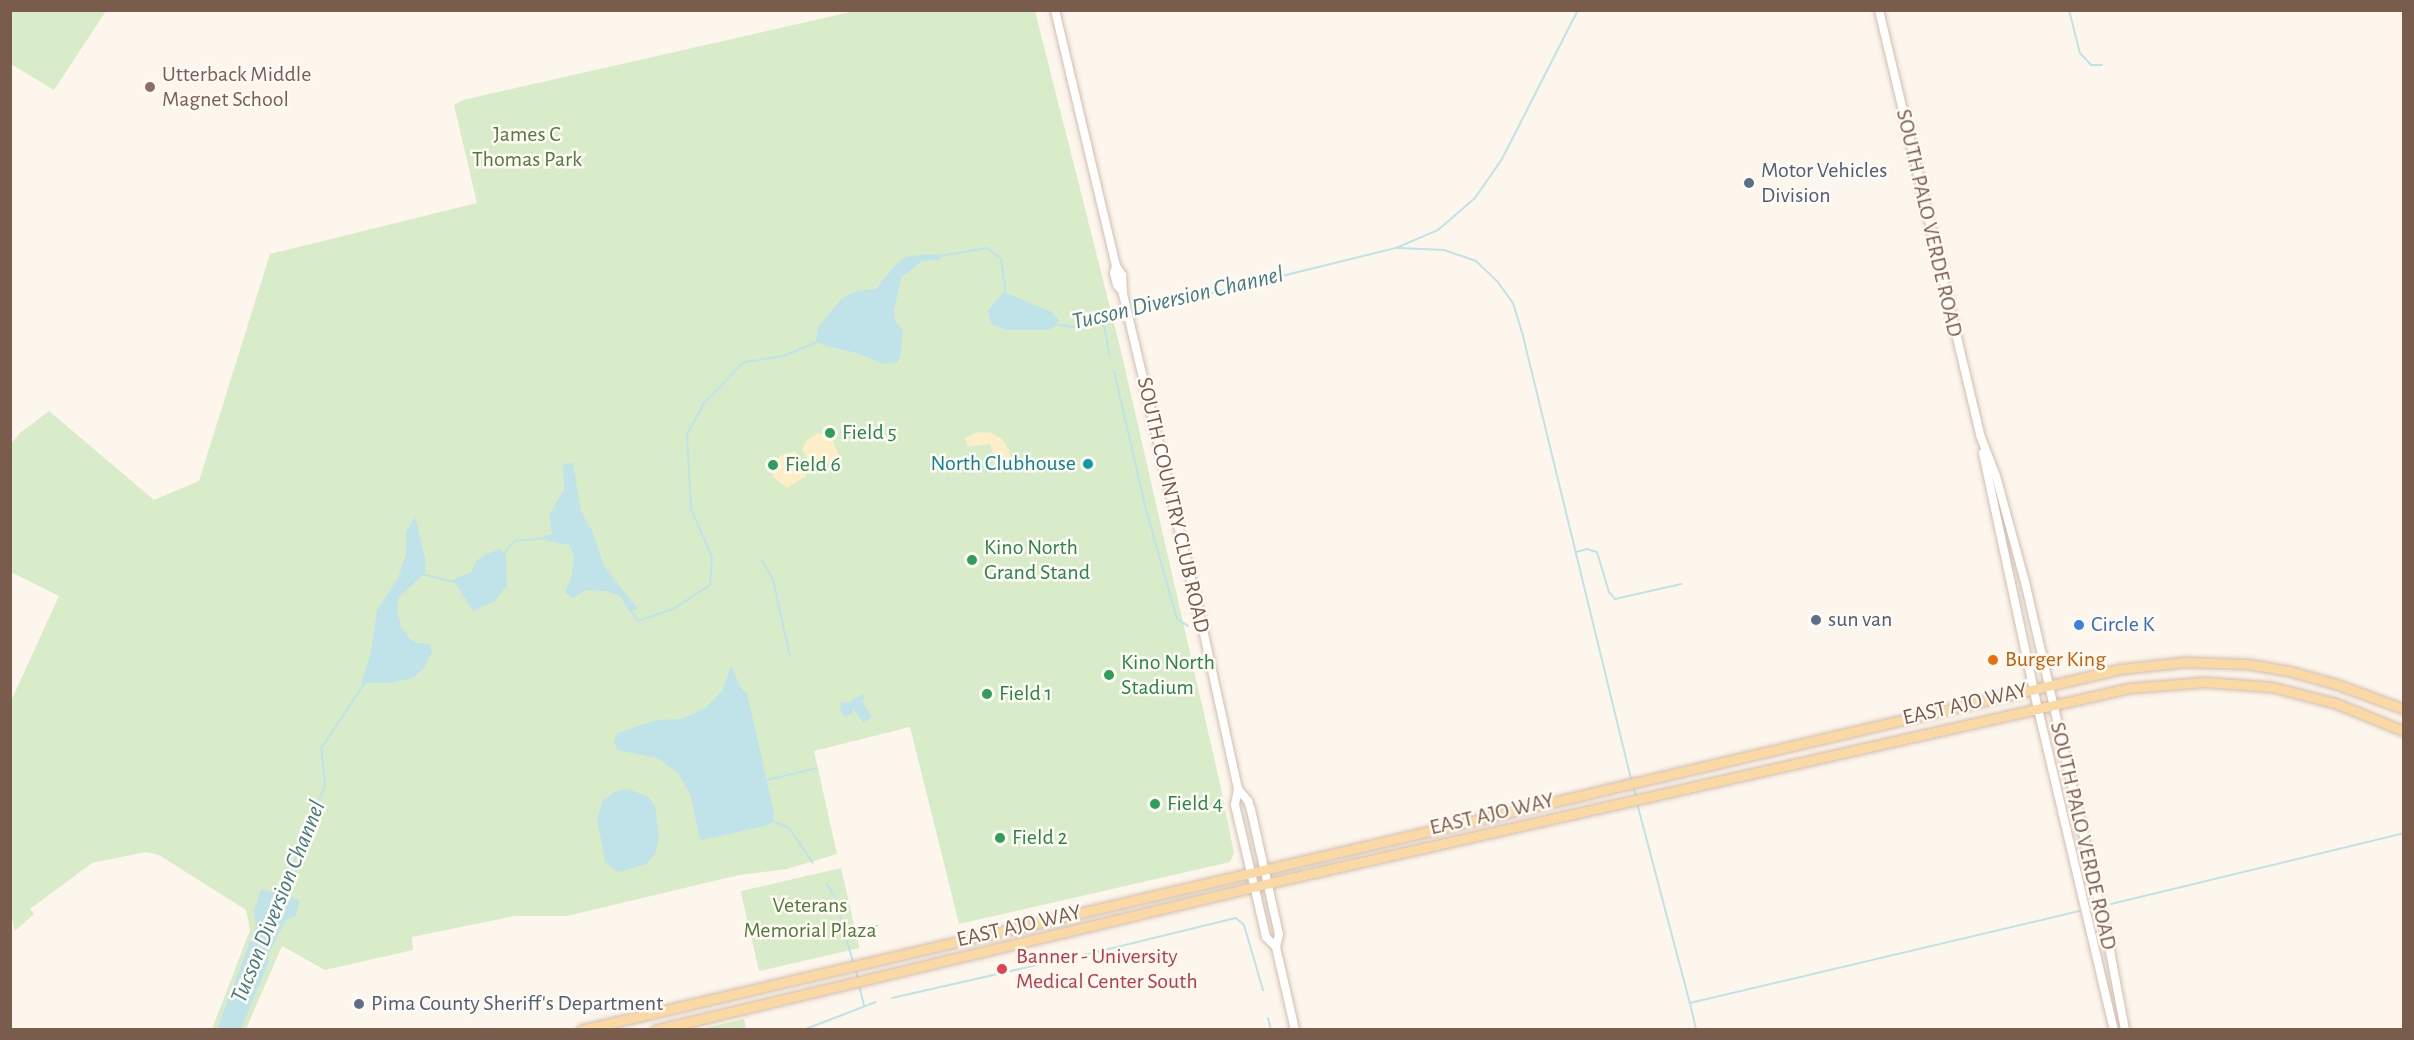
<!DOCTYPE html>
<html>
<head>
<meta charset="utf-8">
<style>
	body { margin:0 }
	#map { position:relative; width:2414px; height:1040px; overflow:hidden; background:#fdf6ec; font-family:"Alegreya Sans",sans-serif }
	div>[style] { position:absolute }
	.green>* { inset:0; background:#d8ecc9; transform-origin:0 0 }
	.sand>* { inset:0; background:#fcefc7 }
	.water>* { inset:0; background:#bfe3e8 }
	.stream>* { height:2px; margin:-1px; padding:0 1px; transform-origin:1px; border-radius:1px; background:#bfe3e8 }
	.roads { filter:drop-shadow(0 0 2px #d1beb0) drop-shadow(0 0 2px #d1beb0) }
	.tertiary>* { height:8px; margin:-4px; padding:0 4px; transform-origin:4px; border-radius:4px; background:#fff }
	.secondary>* { height:8px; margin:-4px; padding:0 4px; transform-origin:4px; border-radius:4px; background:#fff }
	.primary>* { height:9px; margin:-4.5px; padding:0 4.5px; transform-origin:4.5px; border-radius:4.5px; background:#fbd9a5 }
	.dots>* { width:16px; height:16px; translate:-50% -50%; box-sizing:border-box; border:3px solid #fffaf3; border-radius:50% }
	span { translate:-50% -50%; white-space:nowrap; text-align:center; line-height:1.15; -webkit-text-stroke:5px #fffaf3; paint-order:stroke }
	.education-label { font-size:22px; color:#785e54 }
	.left { translate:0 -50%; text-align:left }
	.park-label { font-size:22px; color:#537a41 }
	.service-label { font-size:22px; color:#4e5e75 }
	.street-label { font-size:22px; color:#7a5c4d }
	.leisure-label { font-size:22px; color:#27864d }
	.culture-label { font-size:22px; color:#0d838f }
	.right { translate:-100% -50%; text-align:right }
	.shop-label { font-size:22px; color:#366cbe }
	.food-label { font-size:22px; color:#c56008 }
	.health-label { font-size:22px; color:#be3a42 }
	.water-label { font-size:24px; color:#437c86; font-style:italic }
	.frame { position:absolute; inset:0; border:12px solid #7a5c4d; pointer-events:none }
</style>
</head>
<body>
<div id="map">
	<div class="green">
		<i style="clip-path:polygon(10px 11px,11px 10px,106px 11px,54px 90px,11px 64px)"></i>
		<i style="clip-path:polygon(855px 11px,1035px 11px,1121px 351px,1220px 784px,1234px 853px,1230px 862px,959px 924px,910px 727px,814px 751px,837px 854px,787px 869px,739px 875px,567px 916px,515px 916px,412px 937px,413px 950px,325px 970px,282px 946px,246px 1029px,212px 1029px,250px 930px,246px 910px,159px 855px,146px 852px,92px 863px,30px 909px,34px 914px,15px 931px,10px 909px,11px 701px,59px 596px,11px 572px,11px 444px,20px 433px,49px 411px,154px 500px,199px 481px,270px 254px,477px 203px,454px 105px,463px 100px)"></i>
		<i style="left:841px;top:868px;width:82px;height:103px;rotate:77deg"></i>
		<i style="clip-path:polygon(744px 1019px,746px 1029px,701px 1029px,735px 1021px)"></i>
	</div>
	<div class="sand">
		<i style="clip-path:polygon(979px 432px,992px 433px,1002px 439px,1009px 450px,1012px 466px,997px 469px,990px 444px,968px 447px,965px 438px)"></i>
		<i style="clip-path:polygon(818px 433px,832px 439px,839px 456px,818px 469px,813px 467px,802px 450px,807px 440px)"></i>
		<i style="clip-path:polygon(795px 451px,807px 470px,806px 476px,787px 488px,773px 477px,772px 469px,780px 456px)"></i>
	</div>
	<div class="water">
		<i style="clip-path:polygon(925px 254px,941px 255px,940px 260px,922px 261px,901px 278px,894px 311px,895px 321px,903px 331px,900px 358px,897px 362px,884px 364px,857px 353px,825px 346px,816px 341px,818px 327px,842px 298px,856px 291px,876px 289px,897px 263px,906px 257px)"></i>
		<i style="clip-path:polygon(1003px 292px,1052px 312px,1059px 321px,1050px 330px,1007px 330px,991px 324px,988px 311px)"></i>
		<i style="clip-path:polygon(573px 463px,581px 512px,592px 530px,604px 566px,638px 609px,629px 611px,620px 596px,605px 591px,586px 590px,573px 598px,565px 593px,572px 575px,574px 557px,572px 551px,569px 545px,547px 541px,544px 536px,552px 534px,549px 515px,564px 489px,563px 464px)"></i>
		<i style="clip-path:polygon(415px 516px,426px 561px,425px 573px,399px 597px,397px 609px,401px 627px,409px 638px,416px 643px,430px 644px,432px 652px,424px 668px,413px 678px,390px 683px,361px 683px,370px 657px,377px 610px,398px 578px,406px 554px,406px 532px)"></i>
		<i style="clip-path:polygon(500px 549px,506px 555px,507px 585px,495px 601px,473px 611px,453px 580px,471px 572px,476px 561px,484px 555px)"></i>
		<i style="clip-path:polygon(731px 666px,741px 688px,747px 693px,774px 813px,773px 821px,769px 825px,702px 840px,699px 838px,691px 796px,678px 773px,657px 758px,617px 750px,614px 741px,618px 733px,656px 720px,682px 719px,705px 708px,722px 691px)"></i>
		<i style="clip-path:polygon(862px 694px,865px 698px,862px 701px,872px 717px,863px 723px,853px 708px,852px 714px,844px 717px,840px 710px,841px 702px,848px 703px)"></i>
		<i style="clip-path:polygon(628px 789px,649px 797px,655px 806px,659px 838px,655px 853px,647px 864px,618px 872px,605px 862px,597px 818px,603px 800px,615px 792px)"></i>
		<i style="clip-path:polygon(261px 889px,300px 900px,296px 916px,286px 920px,268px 955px,269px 961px,241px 1029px,217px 1029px,256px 926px,254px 911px)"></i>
	</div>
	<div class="stream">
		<i style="left:2069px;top:10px;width:44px;rotate:75.7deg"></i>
		<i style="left:2080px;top:53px;width:16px;rotate:47deg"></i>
		<i style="left:2091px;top:65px;width:11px"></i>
		<i style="left:1398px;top:248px;width:46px;rotate:2.5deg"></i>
		<i style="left:1444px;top:250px;width:34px;rotate:19deg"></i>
		<i style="left:1476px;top:261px;width:29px;rotate:44deg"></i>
		<i style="left:1497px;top:281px;width:27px;rotate:54deg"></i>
		<i style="left:1513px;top:303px;width:34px;rotate:73deg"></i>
		<i style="left:1523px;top:336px;width:457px;rotate:76.3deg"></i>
		<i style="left:940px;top:256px;width:48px;rotate:-9.7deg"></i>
		<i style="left:987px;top:248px;width:18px;rotate:38deg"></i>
		<i style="left:1001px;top:259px;width:36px;rotate:82deg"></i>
		<i style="left:1131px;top:313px;width:273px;rotate:-13.8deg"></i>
		<i style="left:1396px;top:248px;width:46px;rotate:-23.2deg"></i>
		<i style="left:1438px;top:230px;width:49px;rotate:-40.9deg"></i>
		<i style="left:1475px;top:198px;width:47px;rotate:-55.3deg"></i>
		<i style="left:1502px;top:159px;width:167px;rotate:-63deg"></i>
		<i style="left:1103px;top:319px;width:39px;rotate:80deg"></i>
		<i style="left:1054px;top:324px;width:19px;rotate:9deg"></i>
		<i style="left:1073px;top:327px;width:54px;rotate:-14deg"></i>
		<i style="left:1114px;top:371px;width:143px;rotate:77deg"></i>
		<i style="left:1146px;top:510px;width:113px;rotate:74.1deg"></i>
		<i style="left:1177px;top:619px;width:13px;rotate:32deg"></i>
		<i style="left:1576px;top:552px;width:11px;rotate:-15deg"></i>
		<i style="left:1587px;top:549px;width:10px;rotate:17deg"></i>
		<i style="left:1597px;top:552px;width:42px;rotate:73.3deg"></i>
		<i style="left:1609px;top:592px;width:9px;rotate:49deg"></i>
		<i style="left:1615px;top:599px;width:68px;rotate:-12.8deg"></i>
		<i style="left:503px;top:555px;width:18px;rotate:-52deg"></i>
		<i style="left:514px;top:541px;width:34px;rotate:-5deg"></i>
		<i style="left:762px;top:561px;width:21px;rotate:59deg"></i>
		<i style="left:773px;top:579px;width:79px;rotate:77.6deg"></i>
		<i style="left:422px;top:574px;width:33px;rotate:14deg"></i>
		<i style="left:630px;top:609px;width:14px;rotate:56deg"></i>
		<i style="left:638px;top:621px;width:39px;rotate:-19deg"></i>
		<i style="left:675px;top:608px;width:42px;rotate:-33.3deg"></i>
		<i style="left:710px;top:585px;width:28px;rotate:-86deg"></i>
		<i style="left:712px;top:557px;width:52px;rotate:-113.6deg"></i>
		<i style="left:691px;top:509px;width:74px;rotate:-93.1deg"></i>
		<i style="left:687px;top:435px;width:36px;rotate:-62deg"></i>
		<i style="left:704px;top:403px;width:57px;rotate:-45.7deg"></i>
		<i style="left:744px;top:362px;width:40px;rotate:-8.5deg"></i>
		<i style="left:784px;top:356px;width:39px;rotate:-23deg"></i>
		<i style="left:767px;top:780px;width:51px;rotate:-13.5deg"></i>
		<i style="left:1633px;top:785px;width:12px;rotate:76deg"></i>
		<i style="left:1637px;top:803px;width:207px;rotate:75.2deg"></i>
		<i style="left:1690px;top:1003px;width:400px;rotate:-13.3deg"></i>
		<i style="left:773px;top:821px;width:17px;rotate:24deg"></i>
		<i style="left:789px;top:828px;width:42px;rotate:55.6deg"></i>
		<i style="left:827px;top:884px;width:16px;rotate:60deg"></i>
		<i style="left:835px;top:898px;width:66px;rotate:74.3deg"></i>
		<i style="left:280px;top:898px;width:122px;rotate:-68.3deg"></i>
		<i style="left:325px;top:785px;width:37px;rotate:-96deg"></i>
		<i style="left:321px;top:748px;width:82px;rotate:-55.9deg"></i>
		<i style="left:2111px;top:904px;width:301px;rotate:-13.6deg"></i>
		<i style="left:846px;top:933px;width:32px;rotate:-13deg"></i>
		<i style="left:1084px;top:955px;width:156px;rotate:-13.7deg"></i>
		<i style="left:1236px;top:918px;width:11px;rotate:41deg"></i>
		<i style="left:1244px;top:925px;width:68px;rotate:73.7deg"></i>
		<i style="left:855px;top:967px;width:12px;rotate:76deg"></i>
		<i style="left:859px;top:985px;width:21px;rotate:76deg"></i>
		<i style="left:892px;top:998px;width:163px;rotate:-12.8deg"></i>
		<i style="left:1690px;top:1003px;width:28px;rotate:77deg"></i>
		<i style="left:1268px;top:1018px;width:12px;rotate:76deg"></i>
		<i style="left:803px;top:1030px;width:78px;rotate:-21deg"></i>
	</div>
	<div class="roads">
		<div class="tertiary">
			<i style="left:1055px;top:10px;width:263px;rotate:76.6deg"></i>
			<i style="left:1116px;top:266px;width:11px;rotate:56deg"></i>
			<i style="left:1122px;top:275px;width:19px;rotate:87deg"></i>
			<i style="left:1123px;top:294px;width:340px;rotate:76.6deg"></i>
			<i style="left:1202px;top:625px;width:168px;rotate:77.6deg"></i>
			<i style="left:1238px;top:789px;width:16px;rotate:101deg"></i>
			<i style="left:1235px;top:805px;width:96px;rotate:76.7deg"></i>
			<i style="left:1257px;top:898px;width:40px;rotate:77deg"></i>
			<i style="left:1266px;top:937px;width:14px;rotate:45deg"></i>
			<i style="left:1116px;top:266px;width:7px;rotate:106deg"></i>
			<i style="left:1114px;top:273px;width:12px;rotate:76deg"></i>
			<i style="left:1117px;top:285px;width:9px;rotate:49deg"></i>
			<i style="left:1238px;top:789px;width:16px;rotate:50deg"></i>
			<i style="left:1248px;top:801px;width:9px;rotate:72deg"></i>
			<i style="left:1251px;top:810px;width:127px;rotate:77.3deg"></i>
			<i style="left:1279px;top:934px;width:13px;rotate:103deg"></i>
			<i style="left:1276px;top:947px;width:85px;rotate:77.1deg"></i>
		</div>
		<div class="secondary">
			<i style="left:1879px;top:10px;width:437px;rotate:76.6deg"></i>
			<i style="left:1980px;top:435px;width:44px;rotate:68.7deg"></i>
			<i style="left:1996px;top:476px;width:114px;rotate:74.7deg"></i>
			<i style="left:2026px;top:586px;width:375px;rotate:77deg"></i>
			<i style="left:2110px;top:951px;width:80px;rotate:79.2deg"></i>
			<i style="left:1983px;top:453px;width:262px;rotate:77.9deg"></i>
			<i style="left:2038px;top:709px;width:330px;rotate:76.7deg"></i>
		</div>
		<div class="primary">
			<i style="left:581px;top:1030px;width:1581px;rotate:-13.2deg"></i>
			<i style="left:2120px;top:669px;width:65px;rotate:-6.1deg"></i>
			<i style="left:2185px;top:662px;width:63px;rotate:1.8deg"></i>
			<i style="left:2248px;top:664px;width:42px;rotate:9.7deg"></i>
			<i style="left:2289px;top:671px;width:49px;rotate:15.5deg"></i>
			<i style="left:2336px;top:684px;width:72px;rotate:20.2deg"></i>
			<i style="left:655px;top:1030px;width:654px;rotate:-13.44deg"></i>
			<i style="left:1291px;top:878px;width:859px;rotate:-12.77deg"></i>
			<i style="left:2129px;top:688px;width:76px;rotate:-4.5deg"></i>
			<i style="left:2205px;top:682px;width:67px;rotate:4.3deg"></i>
			<i style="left:2272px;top:687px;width:65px;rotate:14.3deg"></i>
			<i style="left:2335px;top:703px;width:74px;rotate:22.1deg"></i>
		</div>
	</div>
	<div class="dots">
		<i style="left:150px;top:87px;background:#8d6e63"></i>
		<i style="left:1749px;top:183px;background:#5c6f8a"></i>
		<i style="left:830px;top:433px;background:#2e9e5b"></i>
		<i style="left:1088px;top:464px;background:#0f9aa8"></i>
		<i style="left:773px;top:465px;background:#2e9e5b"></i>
		<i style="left:972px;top:560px;background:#2e9e5b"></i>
		<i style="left:1816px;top:620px;background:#5c6f8a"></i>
		<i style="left:2079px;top:625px;background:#3f7fe0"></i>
		<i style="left:1993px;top:660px;background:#e8710a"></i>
		<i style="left:1109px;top:675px;background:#2e9e5b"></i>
		<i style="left:987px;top:694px;background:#2e9e5b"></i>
		<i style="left:1155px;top:804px;background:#2e9e5b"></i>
		<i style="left:1000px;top:838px;background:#2e9e5b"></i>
		<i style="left:1002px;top:969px;background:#e0444e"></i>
		<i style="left:359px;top:1004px;background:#5c6f8a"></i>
	</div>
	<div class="education-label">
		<span class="left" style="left:162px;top:87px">Utterback Middle<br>Magnet School</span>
	</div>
	<div class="park-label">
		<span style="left:527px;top:147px">James C<br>Thomas Park</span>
		<span style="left:810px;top:918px">Veterans<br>Memorial Plaza</span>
	</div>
	<div class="service-label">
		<span class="left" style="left:1761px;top:183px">Motor Vehicles<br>Division</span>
		<span class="left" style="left:1828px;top:620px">sun van</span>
		<span class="left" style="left:371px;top:1004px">Pima County Sheriff's Department</span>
	</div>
	<div class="street-label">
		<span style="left:1929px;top:223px;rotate:77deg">SOUTH PALO VERDE ROAD</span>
		<span style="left:1173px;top:505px;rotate:77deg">SOUTH COUNTRY CLUB ROAD</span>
		<span style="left:1965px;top:704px;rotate:-13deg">EAST AJO WAY</span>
		<span style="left:1492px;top:814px;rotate:-13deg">EAST AJO WAY</span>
		<span style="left:2083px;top:836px;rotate:77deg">SOUTH PALO VERDE ROAD</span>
		<span style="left:1019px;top:926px;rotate:-13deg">EAST AJO WAY</span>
	</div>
	<div class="leisure-label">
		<span class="left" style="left:842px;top:433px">Field 5</span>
		<span class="left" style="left:785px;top:465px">Field 6</span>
		<span class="left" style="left:984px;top:560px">Kino North<br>Grand Stand</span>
		<span class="left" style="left:1121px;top:675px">Kino North<br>Stadium</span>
		<span class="left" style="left:999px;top:694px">Field 1</span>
		<span class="left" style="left:1167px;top:804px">Field 4</span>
		<span class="left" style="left:1012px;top:838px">Field 2</span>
	</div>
	<div class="culture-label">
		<span class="right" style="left:1076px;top:464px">North Clubhouse</span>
	</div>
	<div class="shop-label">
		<span class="left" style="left:2091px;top:625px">Circle K</span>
	</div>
	<div class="food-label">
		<span class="left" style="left:2005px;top:660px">Burger King</span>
	</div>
	<div class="health-label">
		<span class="left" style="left:1016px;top:969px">Banner - University<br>Medical Center South</span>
	</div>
	<div class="water-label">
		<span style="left:1178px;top:299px;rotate:-13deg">Tucson Diversion Channel</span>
		<span style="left:279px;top:902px;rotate:-68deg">Tucson Diversion Channel</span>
	</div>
	<div class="frame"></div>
</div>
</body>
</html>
